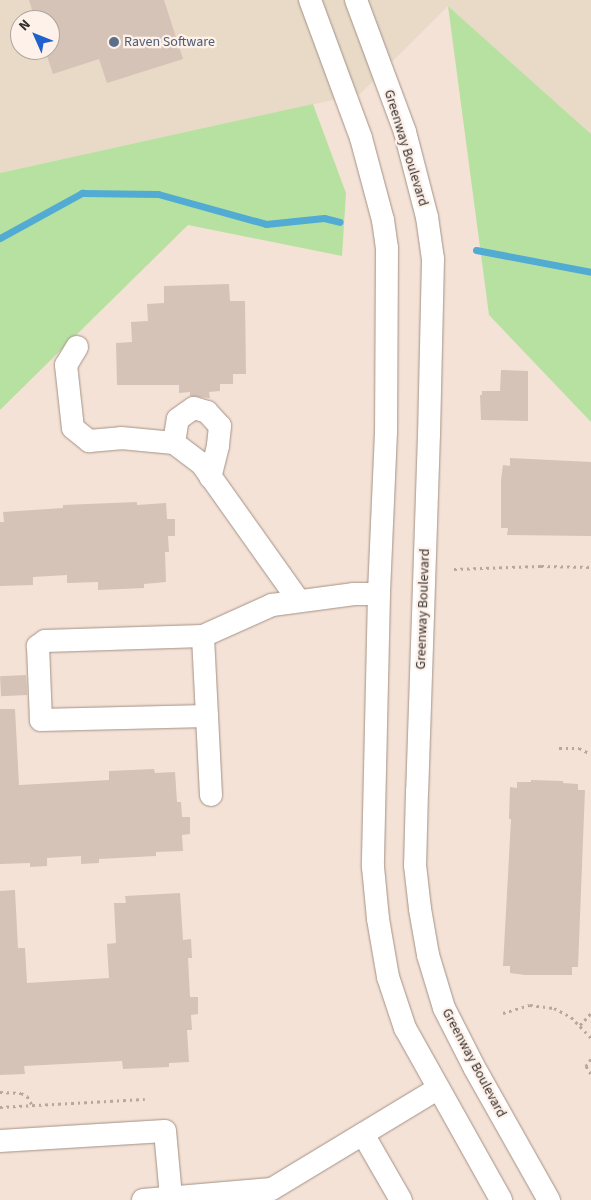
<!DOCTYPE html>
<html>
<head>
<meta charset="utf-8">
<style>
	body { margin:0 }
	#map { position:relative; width:591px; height:1200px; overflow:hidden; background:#f5e2d6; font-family:"Source Sans 3",sans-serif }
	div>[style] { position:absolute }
	.commercial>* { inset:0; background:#e8dac7 }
	.green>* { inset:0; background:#b7e1a0 }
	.stream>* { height:7px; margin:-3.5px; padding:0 3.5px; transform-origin:3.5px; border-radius:3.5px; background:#51abd3 }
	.building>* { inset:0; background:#d5c3b7; transform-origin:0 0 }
	.path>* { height:3px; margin-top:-1.5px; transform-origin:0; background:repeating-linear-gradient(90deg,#b7a89e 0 2.5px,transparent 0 6.5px) }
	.roads { filter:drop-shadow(0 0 1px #a39287) drop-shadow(0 0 1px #a39287) }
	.minor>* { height:22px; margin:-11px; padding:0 11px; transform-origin:11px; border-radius:11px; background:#fff }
	.dots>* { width:14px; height:14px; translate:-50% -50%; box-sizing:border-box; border:2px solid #fdf1ea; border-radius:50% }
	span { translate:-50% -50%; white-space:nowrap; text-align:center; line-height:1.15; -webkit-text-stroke:4.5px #fdf1ea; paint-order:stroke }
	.service-label { font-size:14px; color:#4e5e75 }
	.left { translate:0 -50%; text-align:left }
	.street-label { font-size:14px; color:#38312d }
	.north { position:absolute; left:10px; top:10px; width:50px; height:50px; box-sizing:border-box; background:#fdf1ea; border:1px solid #aea49e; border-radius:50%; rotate:314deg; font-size:14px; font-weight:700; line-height:20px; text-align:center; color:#38312d }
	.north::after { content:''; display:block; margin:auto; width:18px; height:22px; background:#2161cd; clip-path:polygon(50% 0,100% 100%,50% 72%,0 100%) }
</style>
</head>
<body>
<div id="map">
	<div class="commercial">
		<i style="clip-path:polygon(evenodd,0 0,591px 0,591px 134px,448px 6px,360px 94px,0 173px,0 0,20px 20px,50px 20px,50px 50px,20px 50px,20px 20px)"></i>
	</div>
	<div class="green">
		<i style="clip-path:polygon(448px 6px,591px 134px,591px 422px,489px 315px)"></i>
		<i style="clip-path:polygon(313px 104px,346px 193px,342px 256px,188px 225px,0 410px,0 173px)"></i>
	</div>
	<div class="stream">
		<i style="left:0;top:238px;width:94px;rotate:-28.8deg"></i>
		<i style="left:82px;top:193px;width:76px;rotate:0.8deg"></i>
		<i style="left:158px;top:194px;width:112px;rotate:15.5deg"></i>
		<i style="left:266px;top:224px;width:58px;rotate:-5.9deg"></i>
		<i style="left:324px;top:218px;width:16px;rotate:14deg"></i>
		<i style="left:476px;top:250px;width:117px;rotate:10.8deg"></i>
	</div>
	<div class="building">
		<i style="clip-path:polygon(29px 0,164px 0,183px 59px,107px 83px,99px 59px,53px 74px,45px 50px,50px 50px,50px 20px,35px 20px)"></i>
		<i style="clip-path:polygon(229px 284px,230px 301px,245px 301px,246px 374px,233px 374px,233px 384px,220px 384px,220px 391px,209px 392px,210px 398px,190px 396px,190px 392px,179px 393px,179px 385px,117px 385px,116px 343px,132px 342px,131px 322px,148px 321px,147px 304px,164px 303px,164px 286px)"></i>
		<i style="clip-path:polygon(501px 370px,528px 371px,528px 421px,481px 420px,480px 395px,482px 395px,482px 391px,500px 391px)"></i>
		<i style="clip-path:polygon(510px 458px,591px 462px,591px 536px,507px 535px,508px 528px,501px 528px,501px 480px,503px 465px,510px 466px)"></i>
		<i style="clip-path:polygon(137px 502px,137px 505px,166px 503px,167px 519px,175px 519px,175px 536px,168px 536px,169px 552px,165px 552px,166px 582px,144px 584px,144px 588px,98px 590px,98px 582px,67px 583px,67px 575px,33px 577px,33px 585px,0 586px,0 522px,4px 522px,3px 512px,63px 508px,63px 505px)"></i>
		<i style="left:26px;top:675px;width:20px;height:26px;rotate:87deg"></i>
		<i style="clip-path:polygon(0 709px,15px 709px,19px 785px,109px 780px,109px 771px,154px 769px,155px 773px,175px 772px,177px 802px,181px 802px,182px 817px,190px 817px,190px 834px,182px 835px,183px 851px,156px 852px,156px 856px,99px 859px,99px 863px,81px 864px,81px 856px,47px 858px,47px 866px,30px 867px,30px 863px,0 864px)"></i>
		<i style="clip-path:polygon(531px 780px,563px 781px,563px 783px,578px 784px,578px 790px,585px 790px,578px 967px,572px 967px,572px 975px,525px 975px,510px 973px,510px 966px,503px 966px,511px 819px,509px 819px,510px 787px,517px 788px,517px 782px,531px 782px)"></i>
		<i style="clip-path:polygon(15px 890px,18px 948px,25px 948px,27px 983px,109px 978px,107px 944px,116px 943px,114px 903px,126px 903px,125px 896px,180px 893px,183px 940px,191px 939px,192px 958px,188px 958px,190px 997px,198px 997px,198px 1014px,191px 1015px,192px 1030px,187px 1030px,189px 1062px,169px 1063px,169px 1067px,123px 1069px,122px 1061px,24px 1066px,25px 1074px,0 1075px,0 891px)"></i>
	</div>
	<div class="path">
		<i style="left:454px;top:569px;width:87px;rotate:-2deg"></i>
		<i style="left:541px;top:566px;width:50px;rotate:1.1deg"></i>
		<i style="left:559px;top:748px;width:20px"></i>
		<i style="left:579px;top:748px;width:13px;rotate:27deg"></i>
		<i style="left:503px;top:1013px;width:28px;rotate:-17deg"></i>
		<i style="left:530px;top:1005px;width:24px;rotate:7deg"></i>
		<i style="left:554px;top:1008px;width:19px;rotate:28deg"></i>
		<i style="left:571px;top:1017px;width:29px;rotate:46deg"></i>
		<i style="left:580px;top:1025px;width:16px;rotate:-47deg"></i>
		<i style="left:591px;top:1059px;width:9px;rotate:126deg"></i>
		<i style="left:586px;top:1066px;width:9px;rotate:58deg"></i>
		<i style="left:0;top:1092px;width:21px;rotate:3deg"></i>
		<i style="left:21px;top:1093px;width:7px;rotate:27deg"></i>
		<i style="left:27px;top:1096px;width:10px;rotate:61deg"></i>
		<i style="left:0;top:1107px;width:145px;rotate:-3.2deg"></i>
	</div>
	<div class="roads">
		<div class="minor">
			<i style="left:310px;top:0;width:147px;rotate:69.7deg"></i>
			<i style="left:361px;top:138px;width:85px;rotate:75deg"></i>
			<i style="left:383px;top:220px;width:28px;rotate:82deg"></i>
			<i style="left:387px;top:248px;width:184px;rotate:90.3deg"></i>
			<i style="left:386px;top:432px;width:162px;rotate:92.5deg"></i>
			<i style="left:379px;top:594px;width:273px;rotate:91.3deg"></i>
			<i style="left:373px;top:867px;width:52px;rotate:84.5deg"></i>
			<i style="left:378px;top:919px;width:59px;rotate:80.2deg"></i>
			<i style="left:388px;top:977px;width:54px;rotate:71.6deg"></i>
			<i style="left:405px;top:1028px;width:197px;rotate:60.8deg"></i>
			<i style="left:356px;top:0;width:141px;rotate:69.6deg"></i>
			<i style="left:405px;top:132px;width:88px;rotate:75.5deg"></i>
			<i style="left:427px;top:217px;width:42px;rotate:81.9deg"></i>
			<i style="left:433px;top:259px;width:175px;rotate:91.3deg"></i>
			<i style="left:429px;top:434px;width:357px;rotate:91.9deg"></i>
			<i style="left:417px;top:791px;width:74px;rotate:91.5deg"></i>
			<i style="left:415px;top:865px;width:44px;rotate:83.5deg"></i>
			<i style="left:420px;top:909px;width:47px;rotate:80.1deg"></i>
			<i style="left:428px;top:955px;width:55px;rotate:73.2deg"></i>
			<i style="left:444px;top:1008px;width:66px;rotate:63deg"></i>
			<i style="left:474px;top:1067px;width:153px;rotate:60.6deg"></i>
			<i style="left:77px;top:347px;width:21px;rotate:121deg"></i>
			<i style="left:66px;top:365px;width:63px;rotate:83.7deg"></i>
			<i style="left:73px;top:428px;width:21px;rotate:39deg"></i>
			<i style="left:89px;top:441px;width:32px;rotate:-5deg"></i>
			<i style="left:121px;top:438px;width:53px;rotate:5.4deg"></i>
			<i style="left:174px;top:443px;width:34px;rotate:37deg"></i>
			<i style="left:201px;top:463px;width:169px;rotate:54.6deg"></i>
			<i style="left:174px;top:443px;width:24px;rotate:-81deg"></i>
			<i style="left:178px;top:419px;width:19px;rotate:-35deg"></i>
			<i style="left:194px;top:408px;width:14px;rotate:17deg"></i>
			<i style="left:207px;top:412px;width:19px;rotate:47deg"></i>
			<i style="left:220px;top:426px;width:20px;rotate:96deg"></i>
			<i style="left:218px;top:446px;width:32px;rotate:104deg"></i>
			<i style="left:203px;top:636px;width:158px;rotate:178.2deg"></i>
			<i style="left:45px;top:641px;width:9px;rotate:144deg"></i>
			<i style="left:38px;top:646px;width:74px;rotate:87.7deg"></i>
			<i style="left:41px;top:720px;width:166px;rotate:-1.4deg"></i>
			<i style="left:211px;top:795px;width:159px;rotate:-92.9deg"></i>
			<i style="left:203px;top:636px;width:76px;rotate:-24.2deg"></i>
			<i style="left:272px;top:605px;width:83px;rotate:-7.6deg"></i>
			<i style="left:354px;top:594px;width:25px"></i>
			<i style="left:363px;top:1134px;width:76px;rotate:60.1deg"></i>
			<i style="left:0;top:1141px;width:165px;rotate:-3.5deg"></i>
			<i style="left:165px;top:1131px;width:66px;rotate:84.8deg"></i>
			<i style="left:143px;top:1200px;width:129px;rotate:-4.9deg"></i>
			<i style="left:272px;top:1189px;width:193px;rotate:-31.2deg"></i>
		</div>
	</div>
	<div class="dots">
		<i style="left:114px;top:42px;background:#5c6f8a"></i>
	</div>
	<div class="service-label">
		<span class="left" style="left:124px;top:42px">Raven Software</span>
	</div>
	<div class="street-label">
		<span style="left:406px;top:148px;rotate:73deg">Greenway Boulevard</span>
		<span style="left:423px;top:609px;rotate:-88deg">Greenway Boulevard</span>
		<span style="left:474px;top:1063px;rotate:62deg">Greenway Boulevard</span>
	</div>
	<div class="north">N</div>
</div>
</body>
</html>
